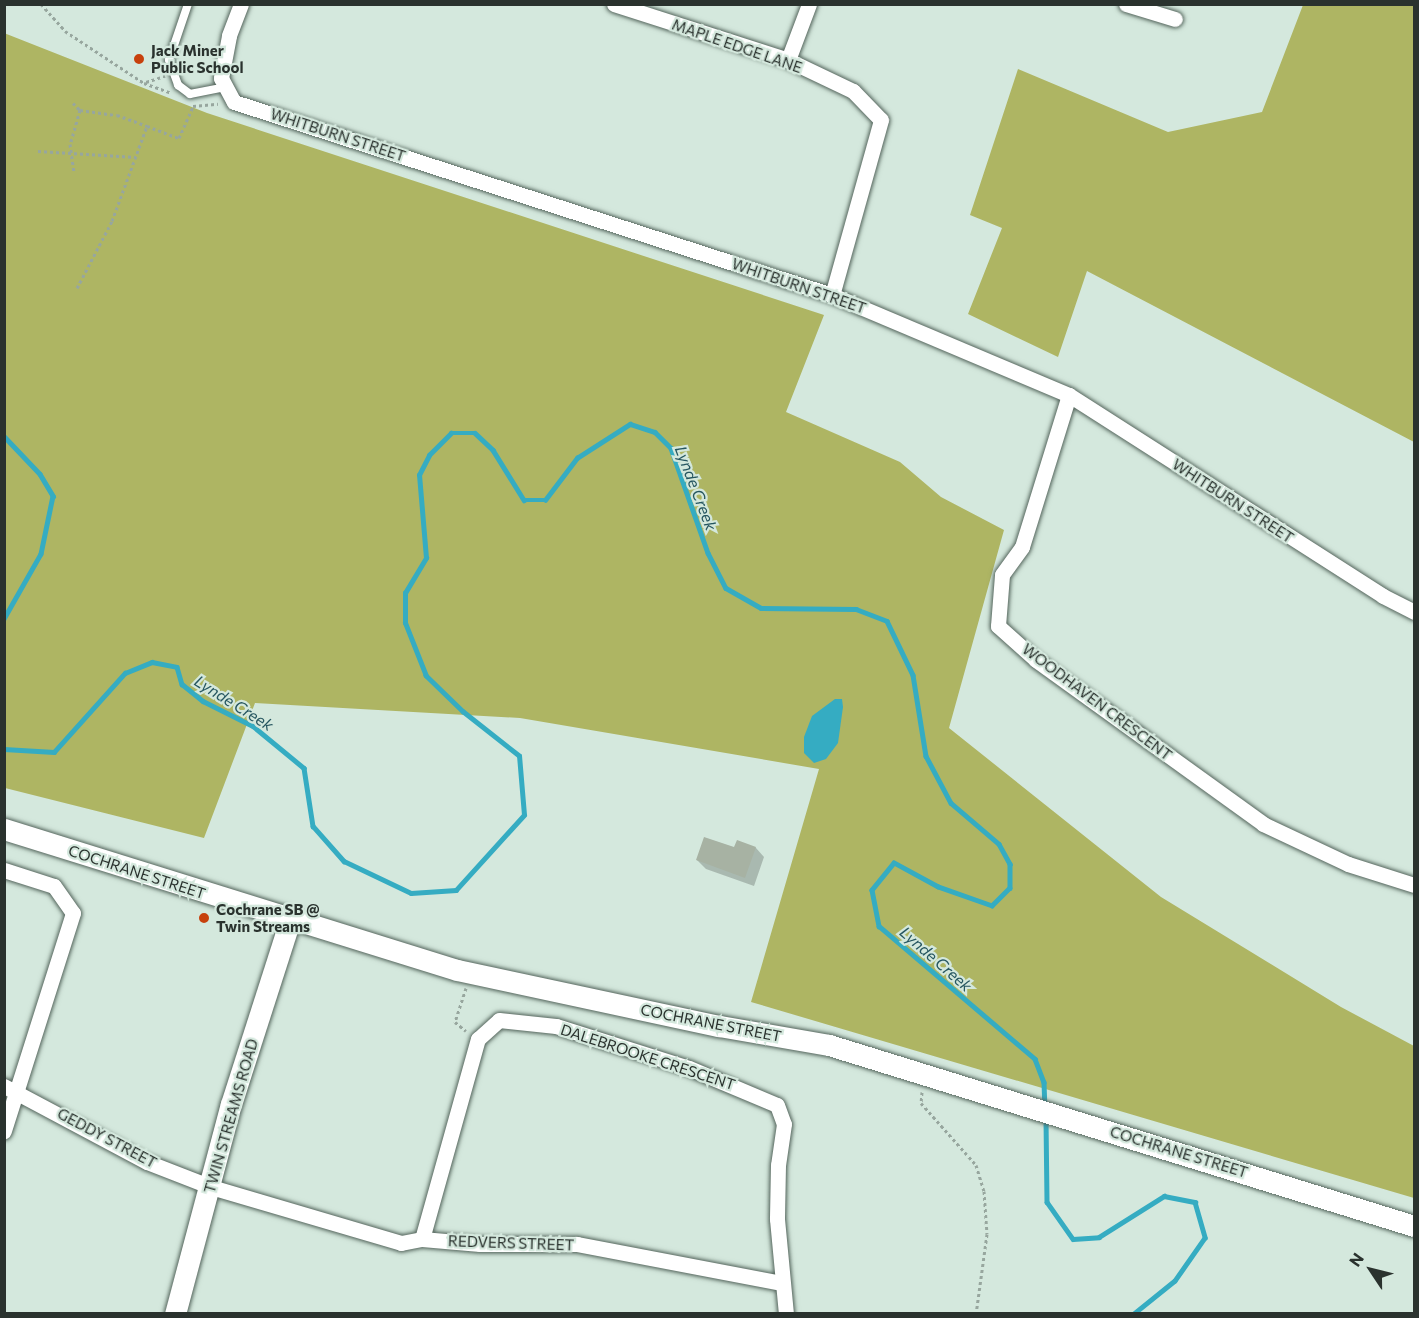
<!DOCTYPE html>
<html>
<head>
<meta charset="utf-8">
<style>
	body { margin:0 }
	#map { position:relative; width:1419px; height:1318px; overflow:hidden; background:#d4e8dd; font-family:Commissioner,sans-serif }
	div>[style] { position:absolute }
	.forest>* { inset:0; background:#aeb563 }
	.water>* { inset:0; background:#35acc2 }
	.shadow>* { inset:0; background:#0003 }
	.stream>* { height:4.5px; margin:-2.25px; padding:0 2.25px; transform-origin:2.25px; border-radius:2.25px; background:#35acc2 }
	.building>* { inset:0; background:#a7b2a3 }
	.path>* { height:3px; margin-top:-1.5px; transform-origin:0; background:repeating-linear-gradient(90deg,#97a69e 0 3px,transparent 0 6px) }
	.roads { filter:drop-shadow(0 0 2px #54655c) drop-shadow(0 0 2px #54655c) }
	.lane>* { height:8px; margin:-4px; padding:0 4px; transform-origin:4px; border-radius:4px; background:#fff }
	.street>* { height:15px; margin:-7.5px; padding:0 7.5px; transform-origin:7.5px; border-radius:7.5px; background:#fff }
	.secondary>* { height:21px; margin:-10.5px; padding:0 10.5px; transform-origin:10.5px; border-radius:10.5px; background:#fff }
	.dots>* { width:16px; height:16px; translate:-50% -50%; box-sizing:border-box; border:3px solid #d4e8dd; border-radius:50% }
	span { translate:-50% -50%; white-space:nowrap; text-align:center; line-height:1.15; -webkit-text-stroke:4.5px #d4e8dd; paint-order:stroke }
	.street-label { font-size:15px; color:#2a322e }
	.poi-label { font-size:15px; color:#2a322e; font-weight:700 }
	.left { translate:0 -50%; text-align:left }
	.water-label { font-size:16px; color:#265660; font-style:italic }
	.frame { position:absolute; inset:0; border:6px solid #2a322e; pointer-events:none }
	.north { position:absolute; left:1341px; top:1240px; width:60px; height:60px; -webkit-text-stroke:4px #d4e8dd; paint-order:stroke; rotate:305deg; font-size:16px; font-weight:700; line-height:24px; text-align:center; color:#2a322e }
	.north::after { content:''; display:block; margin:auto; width:21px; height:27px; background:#2a322e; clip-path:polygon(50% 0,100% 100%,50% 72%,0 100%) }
</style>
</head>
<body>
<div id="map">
	<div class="forest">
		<i style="clip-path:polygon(1303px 5px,1414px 5px,1414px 442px,1087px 271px,1058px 357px,968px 314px,1002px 228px,970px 215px,1018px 69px,1168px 132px,1262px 112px)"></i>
		<i style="clip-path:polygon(4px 33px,207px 113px,824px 315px,786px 412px,900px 462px,941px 497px,1004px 530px,949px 728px,1161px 897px,1341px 1007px,1414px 1046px,1414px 1198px,751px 1002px,819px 769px,520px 718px,255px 703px,204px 838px,5px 788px)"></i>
	</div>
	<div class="water">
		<i style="clip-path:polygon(835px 699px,842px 699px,843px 707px,838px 743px,826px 759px,814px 763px,804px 753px,804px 737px,812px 716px)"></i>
	</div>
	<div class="shadow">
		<i style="clip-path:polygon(738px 842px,756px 848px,764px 857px,754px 886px,706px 869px,697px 860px,735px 849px)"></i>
	</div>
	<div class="stream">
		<i style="left:4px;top:436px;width:52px;rotate:46.5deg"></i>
		<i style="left:40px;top:474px;width:26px;rotate:59deg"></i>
		<i style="left:53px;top:496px;width:59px;rotate:101.7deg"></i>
		<i style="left:41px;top:554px;width:75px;rotate:119.6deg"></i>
		<i style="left:4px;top:749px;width:50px;rotate:3.4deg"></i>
		<i style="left:54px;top:752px;width:106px;rotate:-48.1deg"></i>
		<i style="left:125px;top:673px;width:29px;rotate:-22deg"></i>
		<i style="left:152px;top:662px;width:25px;rotate:11deg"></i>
		<i style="left:177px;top:667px;width:18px;rotate:74deg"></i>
		<i style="left:182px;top:684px;width:27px;rotate:39deg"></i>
		<i style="left:203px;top:701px;width:56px;rotate:26.6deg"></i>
		<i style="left:253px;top:726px;width:66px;rotate:39.5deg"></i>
		<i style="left:304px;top:768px;width:59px;rotate:81.2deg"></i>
		<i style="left:313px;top:826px;width:47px;rotate:48.5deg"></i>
		<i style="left:344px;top:861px;width:74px;rotate:25.5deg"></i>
		<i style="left:411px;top:893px;width:45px;rotate:-3.8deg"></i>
		<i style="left:456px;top:890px;width:101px;rotate:-47.8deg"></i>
		<i style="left:524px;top:815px;width:59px;rotate:-94.8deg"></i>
		<i style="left:519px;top:756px;width:71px;rotate:-141.8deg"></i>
		<i style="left:463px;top:712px;width:52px;rotate:-135.8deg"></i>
		<i style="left:426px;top:676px;width:57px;rotate:-111.6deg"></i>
		<i style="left:405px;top:623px;width:30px;rotate:-90deg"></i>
		<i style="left:405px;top:593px;width:41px;rotate:-59deg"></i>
		<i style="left:426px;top:558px;width:83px;rotate:-94.8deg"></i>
		<i style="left:419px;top:475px;width:22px;rotate:-63deg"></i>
		<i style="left:429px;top:455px;width:31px;rotate:-45deg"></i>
		<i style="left:451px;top:433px;width:24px"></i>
		<i style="left:475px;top:433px;width:25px;rotate:43deg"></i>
		<i style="left:493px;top:450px;width:59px;rotate:58.2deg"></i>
		<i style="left:524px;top:500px;width:21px"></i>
		<i style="left:545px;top:500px;width:53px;rotate:-52.7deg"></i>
		<i style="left:577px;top:458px;width:63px;rotate:-32.7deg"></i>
		<i style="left:630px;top:424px;width:26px;rotate:18deg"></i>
		<i style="left:655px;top:432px;width:23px;rotate:45deg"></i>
		<i style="left:671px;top:448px;width:111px;rotate:70.6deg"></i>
		<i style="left:708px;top:553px;width:39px;rotate:63deg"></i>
		<i style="left:726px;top:588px;width:40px;rotate:29.7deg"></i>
		<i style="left:761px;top:608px;width:95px;rotate:0.6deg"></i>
		<i style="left:856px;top:609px;width:33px;rotate:21deg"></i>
		<i style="left:887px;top:621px;width:60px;rotate:64.3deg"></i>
		<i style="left:913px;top:675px;width:82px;rotate:80.9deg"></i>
		<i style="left:926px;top:756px;width:53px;rotate:62deg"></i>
		<i style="left:951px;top:803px;width:63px;rotate:40.5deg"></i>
		<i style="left:999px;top:844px;width:23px;rotate:61deg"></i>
		<i style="left:1010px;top:864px;width:24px;rotate:90deg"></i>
		<i style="left:1010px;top:888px;width:25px;rotate:135deg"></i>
		<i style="left:992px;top:906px;width:57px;rotate:-160.6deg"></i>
		<i style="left:938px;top:887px;width:50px;rotate:-151.4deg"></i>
		<i style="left:894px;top:863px;width:35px;rotate:129deg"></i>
		<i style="left:872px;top:890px;width:37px;rotate:79deg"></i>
		<i style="left:879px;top:926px;width:205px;rotate:40.4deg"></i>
		<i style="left:1035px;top:1059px;width:25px;rotate:69deg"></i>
		<i style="left:1044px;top:1082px;width:23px;rotate:88deg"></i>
		<i style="left:1046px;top:1119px;width:83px;rotate:89.3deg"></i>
		<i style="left:1047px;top:1202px;width:45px;rotate:54.9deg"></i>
		<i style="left:1073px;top:1239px;width:26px;rotate:-4deg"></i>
		<i style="left:1099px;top:1237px;width:77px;rotate:-32.2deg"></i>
		<i style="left:1164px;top:1196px;width:32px;rotate:11deg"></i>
		<i style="left:1195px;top:1202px;width:37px;rotate:74deg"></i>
		<i style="left:1205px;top:1238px;width:52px;rotate:124.9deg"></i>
		<i style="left:1175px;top:1281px;width:53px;rotate:141.2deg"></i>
	</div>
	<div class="building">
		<i style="clip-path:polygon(704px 837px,734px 847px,737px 840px,756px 847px,745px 878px,696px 860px)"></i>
	</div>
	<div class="path">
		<i style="left:41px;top:4px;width:36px;rotate:48deg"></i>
		<i style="left:65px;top:31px;width:95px;rotate:33.4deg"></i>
		<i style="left:144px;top:83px;width:29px;rotate:20deg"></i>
		<i style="left:146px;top:82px;width:20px;rotate:-18deg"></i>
		<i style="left:73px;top:103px;width:10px;rotate:45deg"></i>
		<i style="left:80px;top:110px;width:35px;rotate:106deg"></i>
		<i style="left:70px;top:144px;width:27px;rotate:82deg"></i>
		<i style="left:80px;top:110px;width:37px;rotate:8deg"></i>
		<i style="left:117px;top:115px;width:32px;rotate:20deg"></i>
		<i style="left:38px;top:151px;width:98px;rotate:3.5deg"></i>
		<i style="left:77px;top:288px;width:76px;rotate:-62.4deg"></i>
		<i style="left:112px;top:221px;width:101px;rotate:-69.8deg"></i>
		<i style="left:147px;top:126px;width:34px;rotate:21deg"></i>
		<i style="left:179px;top:138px;width:35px;rotate:-66deg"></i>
		<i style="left:193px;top:106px;width:25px;rotate:-5deg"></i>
		<i style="left:466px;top:988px;width:36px;rotate:108deg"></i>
		<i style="left:455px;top:1022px;width:14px;rotate:39deg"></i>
		<i style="left:922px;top:1092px;width:11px;rotate:95deg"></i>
		<i style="left:921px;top:1103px;width:83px;rotate:48.4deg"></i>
		<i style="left:976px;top:1165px;width:27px;rotate:73deg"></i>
		<i style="left:984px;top:1191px;width:43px;rotate:86deg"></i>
		<i style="left:987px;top:1234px;width:81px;rotate:97.8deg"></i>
	</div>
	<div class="roads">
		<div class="lane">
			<i style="left:188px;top:4px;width:59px;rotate:108.7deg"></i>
			<i style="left:169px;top:60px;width:27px;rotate:70deg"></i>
			<i style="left:178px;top:85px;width:15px;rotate:37deg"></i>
			<i style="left:190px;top:94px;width:37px;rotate:-11deg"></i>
		</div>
		<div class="street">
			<i style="left:241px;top:4px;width:34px;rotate:111deg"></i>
			<i style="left:229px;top:36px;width:43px;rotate:100.8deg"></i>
			<i style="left:221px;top:78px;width:27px;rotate:62deg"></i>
			<i style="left:234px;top:102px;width:628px;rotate:17.89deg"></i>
			<i style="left:832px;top:295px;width:257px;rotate:22.9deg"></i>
			<i style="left:1069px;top:395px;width:373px;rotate:32.6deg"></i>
			<i style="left:1383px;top:596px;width:35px;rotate:27deg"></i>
			<i style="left:614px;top:4px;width:183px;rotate:17.8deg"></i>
			<i style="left:788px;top:60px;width:72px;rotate:25.5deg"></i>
			<i style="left:853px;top:91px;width:40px;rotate:46deg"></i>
			<i style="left:881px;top:120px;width:182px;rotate:105.6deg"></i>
			<i style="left:1126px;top:4px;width:51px;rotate:17deg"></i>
			<i style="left:788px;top:60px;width:60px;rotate:-69.4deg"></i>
			<i style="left:1069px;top:395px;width:159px;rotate:107.2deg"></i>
			<i style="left:1022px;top:547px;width:34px;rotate:126deg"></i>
			<i style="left:1002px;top:575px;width:51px;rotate:94.5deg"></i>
			<i style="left:998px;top:626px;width:51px;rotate:41.8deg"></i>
			<i style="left:1036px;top:660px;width:280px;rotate:35.8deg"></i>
			<i style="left:1263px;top:824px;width:94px;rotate:25.2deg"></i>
			<i style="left:1348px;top:864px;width:69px;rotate:17.7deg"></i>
			<i style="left:4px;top:870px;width:52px;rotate:17.7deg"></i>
			<i style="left:54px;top:886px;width:33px;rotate:55deg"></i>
			<i style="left:73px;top:913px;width:229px;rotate:107.6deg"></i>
			<i style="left:4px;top:1086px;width:162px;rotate:28deg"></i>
			<i style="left:147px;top:1162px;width:69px;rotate:21.3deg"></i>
			<i style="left:211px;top:1187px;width:198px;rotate:16.4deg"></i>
			<i style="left:401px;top:1243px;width:21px;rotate:-11deg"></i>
			<i style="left:422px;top:1239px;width:58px;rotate:4.9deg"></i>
			<i style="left:480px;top:1244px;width:97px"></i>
			<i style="left:577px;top:1244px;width:208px;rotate:10.8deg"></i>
			<i style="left:422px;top:1239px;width:208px;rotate:-74.4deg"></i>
			<i style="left:478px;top:1039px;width:28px;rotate:-42deg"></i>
			<i style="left:499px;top:1020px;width:57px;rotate:6deg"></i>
			<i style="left:556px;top:1026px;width:139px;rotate:17.5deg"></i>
			<i style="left:689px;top:1068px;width:95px;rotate:22.8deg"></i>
			<i style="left:777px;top:1105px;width:20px;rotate:70deg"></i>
			<i style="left:784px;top:1124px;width:41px;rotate:98.3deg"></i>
			<i style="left:778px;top:1165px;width:54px;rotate:91.1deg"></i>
			<i style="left:777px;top:1219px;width:95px;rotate:84.6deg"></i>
		</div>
		<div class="secondary">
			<i style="left:4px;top:829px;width:474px;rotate:17.3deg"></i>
			<i style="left:457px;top:970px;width:268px;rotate:12.1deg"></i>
			<i style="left:719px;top:1026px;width:112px;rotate:9.8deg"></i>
			<i style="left:829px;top:1045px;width:612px;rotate:17.19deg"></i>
			<i style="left:175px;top:1314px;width:217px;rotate:-75.1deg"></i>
			<i style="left:231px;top:1104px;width:193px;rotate:-72.2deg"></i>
		</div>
	</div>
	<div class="dots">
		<i style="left:139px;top:59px;background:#c7400c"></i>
		<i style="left:204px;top:918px;background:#c7400c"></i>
	</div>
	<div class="street-label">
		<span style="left:737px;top:46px;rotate:19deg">MAPLE EDGE LANE</span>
		<span style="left:338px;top:135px;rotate:18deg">WHITBURN STREET</span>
		<span style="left:799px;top:286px;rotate:19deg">WHITBURN STREET</span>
		<span style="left:1233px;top:501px;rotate:33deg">WHITBURN STREET</span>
		<span style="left:1097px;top:702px;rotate:37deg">WOODHAVEN CRESCENT</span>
		<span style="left:137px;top:872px;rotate:18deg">COCHRANE STREET</span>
		<span style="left:711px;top:1023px;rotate:11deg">COCHRANE STREET</span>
		<span style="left:648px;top:1057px;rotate:18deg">DALEBROOKE CRESCENT</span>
		<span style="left:231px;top:1116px;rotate:-74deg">TWIN STREAMS ROAD</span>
		<span style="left:107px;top:1138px;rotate:28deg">GEDDY STREET</span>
		<span style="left:1179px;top:1152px;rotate:17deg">COCHRANE STREET</span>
		<span style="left:511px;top:1243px;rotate:2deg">REDVERS STREET</span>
	</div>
	<div class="poi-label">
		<span class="left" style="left:151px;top:59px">Jack Miner<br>Public School</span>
		<span class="left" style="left:216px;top:918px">Cochrane SB @<br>Twin Streams</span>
	</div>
	<div class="water-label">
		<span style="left:696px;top:488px;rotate:69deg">Lynde Creek</span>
		<span style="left:234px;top:703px;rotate:32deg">Lynde Creek</span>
		<span style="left:936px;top:959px;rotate:41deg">Lynde Creek</span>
	</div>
	<div class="frame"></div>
	<div class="north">N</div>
</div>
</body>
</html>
